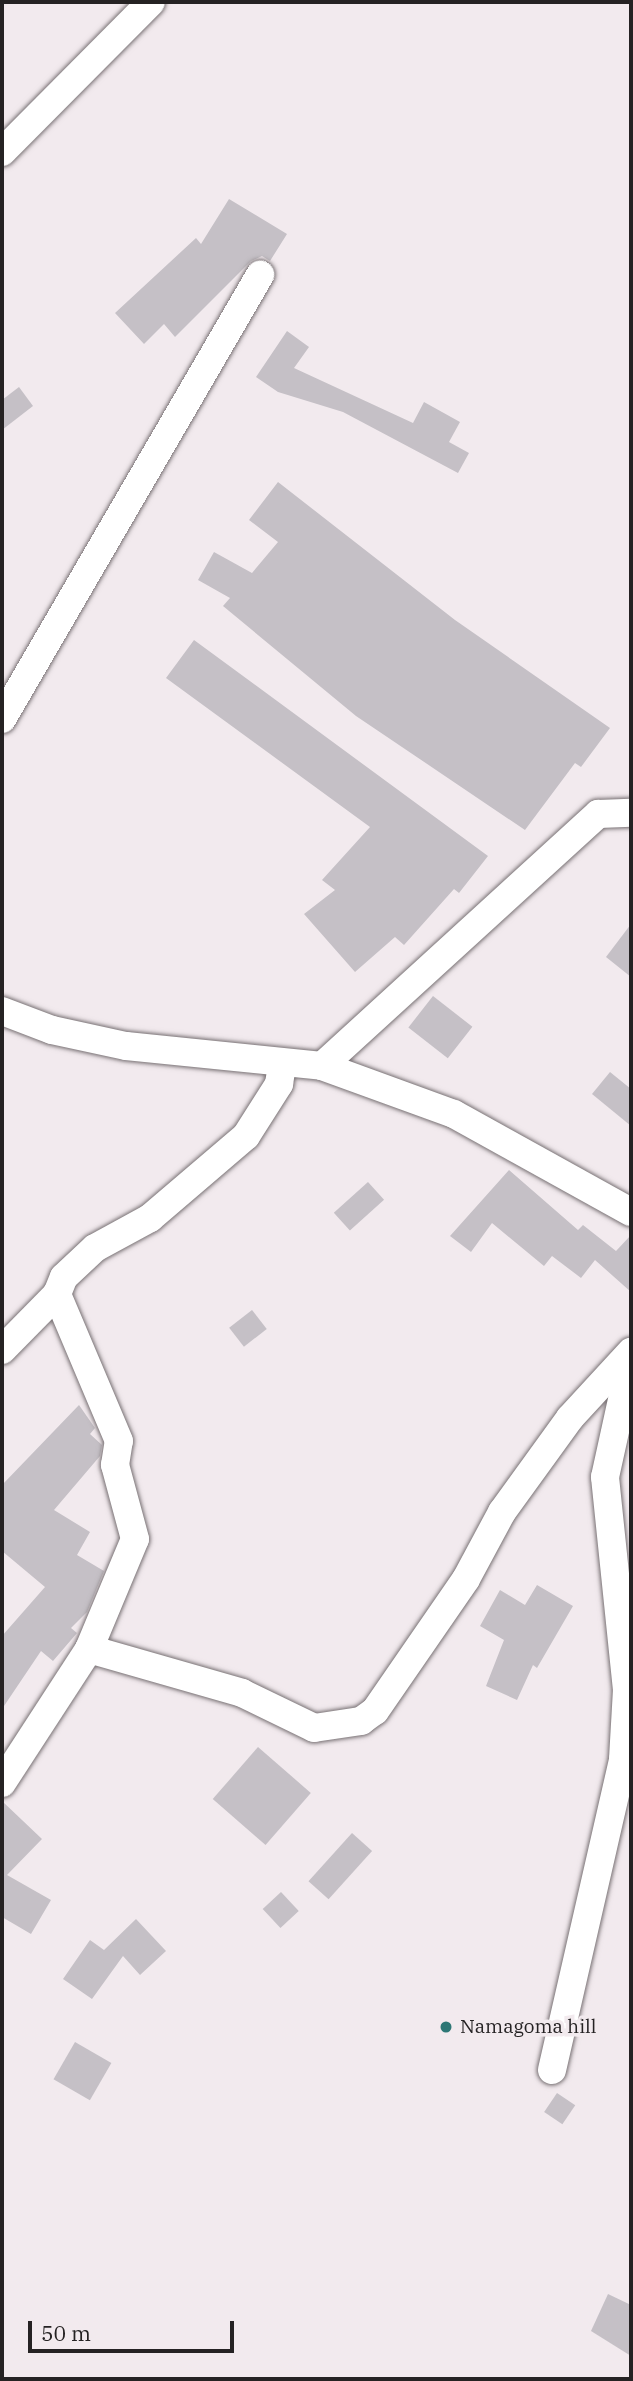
<!DOCTYPE html>
<html>
<head>
<meta charset="utf-8">
<style>
	body { margin:0 }
	#map { position:relative; width:633px; height:2381px; overflow:hidden; background:#f2eaee; font-family:"IBM Plex Serif",serif }
	div>[style] { position:absolute }
	.building>* { inset:0; background:#c5c0c6; transform-origin:0 0 }
	.roads { filter:drop-shadow(0 0 2px #787174) drop-shadow(0 0 2px #787174) }
	.minor>* { height:28px; margin:-14px; padding:0 14px; transform-origin:14px; border-radius:14px; background:#fff }
	.dots>* { width:19px; height:19px; translate:-50% -50%; box-sizing:border-box; border:4px solid #f2eaee; border-radius:50% }
	span { translate:-50% -50%; white-space:nowrap; text-align:center; line-height:1.15; -webkit-text-stroke:7px #f2eaee; paint-order:stroke }
	.poi-label { font-size:19px; color:#252223 }
	.left { translate:0 -50%; text-align:left }
	.frame { position:absolute; inset:0; border:4px solid #252223; pointer-events:none }
	.scale { position:absolute; left:28px; top:2321px; width:206px; height:32px; box-sizing:border-box; border:4px solid #252223; border-top:0; padding-left:9px; font-size:21px; line-height:24px; white-space:nowrap; color:#252223; -webkit-text-stroke:5px #f2eaee; paint-order:stroke }
</style>
</head>
<body>
<div id="map">
	<div class="building">
		<i style="clip-path:polygon(229px 199px,287px 234px,270px 261px,262px 256px,251px 261px,175px 337px,164px 324px,144px 344px,115px 313px,196px 238px,201px 244px)"></i>
		<i style="clip-path:polygon(287px 331px,309px 347px,294px 368px,413px 423px,424px 402px,460px 422px,449px 442px,469px 453px,458px 473px,343px 412px,278px 392px,256px 377px)"></i>
		<i style="clip-path:polygon(19px 387px,33px 406px,2px 430px,2px 400px)"></i>
		<i style="clip-path:polygon(278px 482px,455px 620px,610px 728px,581px 767px,575px 763px,525px 830px,356px 716px,223px 606px,230px 598px,198px 580px,214px 552px,252px 573px,278px 542px,249px 520px)"></i>
		<i style="clip-path:polygon(194px 640px,488px 856px,459px 893px,454px 889px,404px 945px,395px 937px,355px 972px,304px 914px,335px 890px,322px 880px,370px 827px,166px 678px)"></i>
		<i style="clip-path:polygon(631px 924px,631px 977px,606px 957px)"></i>
		<i style="left:433px;top:996px;width:50px;height:40px;rotate:38deg"></i>
		<i style="clip-path:polygon(610px 1072px,631px 1089px,631px 1126px,592px 1094px)"></i>
		<i style="clip-path:polygon(509px 1170px,578px 1230px,583px 1225px,616px 1251px,631px 1235px,631px 1292px,595px 1260px,581px 1278px,552px 1256px,544px 1266px,492px 1223px,471px 1252px,450px 1236px)"></i>
		<i style="left:368px;top:1182px;width:24px;height:46px;rotate:48deg"></i>
		<i style="left:252px;top:1310px;width:24px;height:29px;rotate:52deg"></i>
		<i style="clip-path:polygon(79px 1405px,95px 1428px,90px 1434px,102px 1445px,100px 1456px,54px 1510px,90px 1532px,77px 1555px,104px 1571px,87px 1612px,71px 1628px,77px 1633px,53px 1661px,41px 1651px,2px 1709px,2px 1636px,45px 1587px,2px 1551px,2px 1485px)"></i>
		<i style="clip-path:polygon(537px 1585px,573px 1606px,537px 1668px,533px 1665px,517px 1700px,486px 1686px,504px 1640px,480px 1626px,500px 1590px,525px 1605px)"></i>
		<i style="left:258px;top:1747px;width:70px;height:69px;rotate:41deg"></i>
		<i style="clip-path:polygon(2px 1801px,42px 1839px,7px 1875px,51px 1900px,31px 1934px,2px 1917px)"></i>
		<i style="left:352px;top:1833px;width:27px;height:65px;rotate:42deg"></i>
		<i style="left:281px;top:1892px;width:26px;height:25px;rotate:47deg"></i>
		<i style="clip-path:polygon(136px 1919px,166px 1951px,140px 1975px,123px 1956px,92px 1999px,63px 1979px,90px 1940px,104px 1950px)"></i>
		<i style="left:75px;top:2042px;width:42px;height:43px;rotate:30deg"></i>
		<i style="left:557px;top:2093px;width:22px;height:23px;rotate:34deg"></i>
		<i style="clip-path:polygon(608px 2294px,631px 2305px,631px 2356px,591px 2331px)"></i>
	</div>
	<div class="roads">
		<div class="minor">
			<i style="left:2px;top:152px;width:211px;rotate:-45.2deg"></i>
			<i style="left:2px;top:719px;width:514px;rotate:-59.84deg"></i>
			<i style="left:2px;top:1011px;width:53px;rotate:20.8deg"></i>
			<i style="left:52px;top:1030px;width:76px;rotate:12.2deg"></i>
			<i style="left:126px;top:1046px;width:197px;rotate:5.8deg"></i>
			<i style="left:322px;top:1066px;width:140px;rotate:20deg"></i>
			<i style="left:454px;top:1114px;width:202px;rotate:29deg"></i>
			<i style="left:322px;top:1066px;width:374px;rotate:-42.4deg"></i>
			<i style="left:598px;top:814px;width:33px;rotate:-2deg"></i>
			<i style="left:2px;top:1350px;width:78px;rotate:-45.5deg"></i>
			<i style="left:89px;top:1649px;width:159px;rotate:16deg"></i>
			<i style="left:242px;top:1693px;width:80px;rotate:25.9deg"></i>
			<i style="left:314px;top:1728px;width:48px;rotate:-8.5deg"></i>
			<i style="left:361px;top:1721px;width:17px;rotate:-36deg"></i>
			<i style="left:375px;top:1711px;width:160px;rotate:-55.4deg"></i>
			<i style="left:466px;top:1579px;width:76px;rotate:-61.8deg"></i>
			<i style="left:502px;top:1512px;width:116px;rotate:-54.1deg"></i>
			<i style="left:570px;top:1418px;width:90px;rotate:-47.3deg"></i>
			<i style="left:2px;top:1783px;width:160px;rotate:-57deg"></i>
			<i style="left:89px;top:1649px;width:119px;rotate:-67.3deg"></i>
			<i style="left:135px;top:1539px;width:77px;rotate:-105.1deg"></i>
			<i style="left:115px;top:1465px;width:24px;rotate:-81deg"></i>
			<i style="left:119px;top:1441px;width:160px;rotate:-112.9deg"></i>
			<i style="left:57px;top:1294px;width:18px;rotate:-68deg"></i>
			<i style="left:64px;top:1277px;width:42px;rotate:-43.1deg"></i>
			<i style="left:95px;top:1248px;width:63px;rotate:-28.6deg"></i>
			<i style="left:150px;top:1218px;width:126px;rotate:-40.5deg"></i>
			<i style="left:246px;top:1136px;width:62px;rotate:-57.6deg"></i>
			<i style="left:279px;top:1084px;width:20px;rotate:-81deg"></i>
			<i style="left:552px;top:2070px;width:319px;rotate:-77.1deg"></i>
			<i style="left:623px;top:1759px;width:69px;rotate:-86.7deg"></i>
			<i style="left:627px;top:1690px;width:214px;rotate:-95.9deg"></i>
			<i style="left:605px;top:1477px;width:121px;rotate:-77.6deg"></i>
		</div>
	</div>
	<div class="dots">
		<i style="left:446px;top:2027px;background:#2d7775"></i>
	</div>
	<div class="poi-label">
		<span class="left" style="left:460px;top:2027px">Namagoma hill</span>
	</div>
	<div class="frame"></div>
	<div class="scale">50 m</div>
</div>
</body>
</html>
